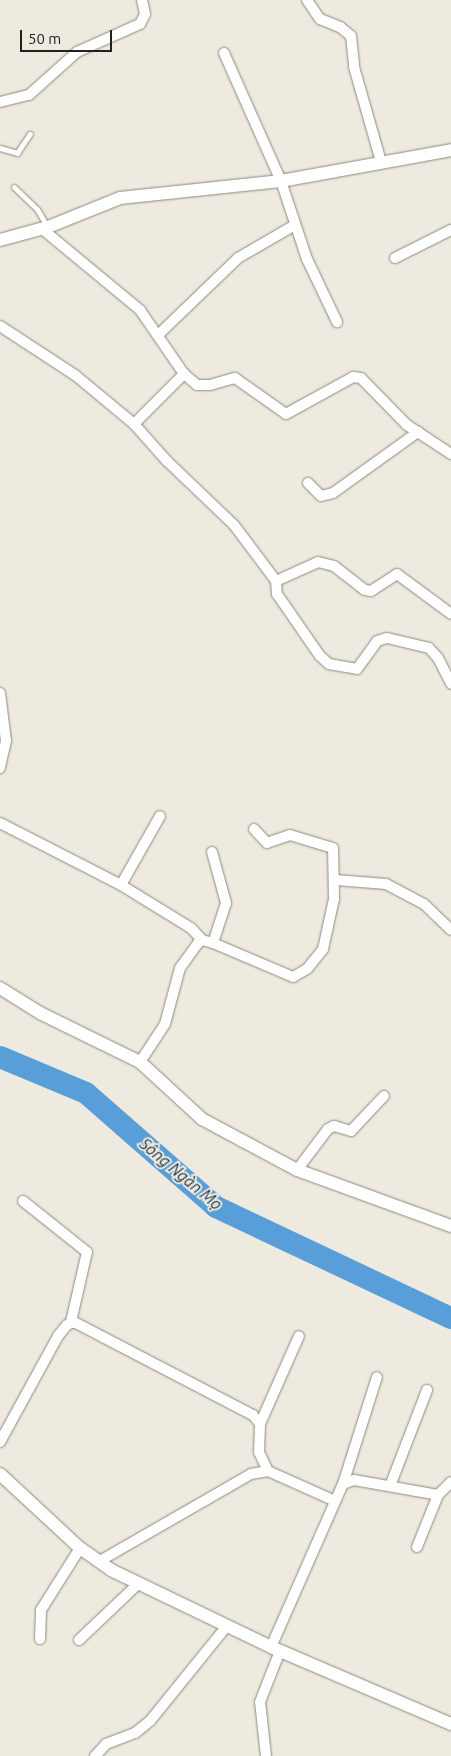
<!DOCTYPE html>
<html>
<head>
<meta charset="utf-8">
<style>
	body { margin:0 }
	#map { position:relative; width:451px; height:1756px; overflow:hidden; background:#eeeadf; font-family:Ubuntu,sans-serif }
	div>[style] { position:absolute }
	.river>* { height:22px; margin:-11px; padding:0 11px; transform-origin:11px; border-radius:11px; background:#589fda }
	.roads { filter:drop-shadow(0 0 1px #8d897f) drop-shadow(0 0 1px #8d897f) }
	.service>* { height:5px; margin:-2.5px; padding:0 2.5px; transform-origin:2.5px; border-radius:2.5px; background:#fff }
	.minor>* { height:10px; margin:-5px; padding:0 5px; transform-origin:5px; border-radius:5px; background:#fff }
	.tertiary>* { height:12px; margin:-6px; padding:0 6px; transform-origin:6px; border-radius:6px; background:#fff }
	span { translate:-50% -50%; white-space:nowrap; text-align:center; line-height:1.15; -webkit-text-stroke:4px #eeeadf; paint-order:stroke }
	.water-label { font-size:16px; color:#112f47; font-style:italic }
	.scale { position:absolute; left:20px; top:30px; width:92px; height:22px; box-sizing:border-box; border:2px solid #23211d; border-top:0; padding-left:6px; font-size:15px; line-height:18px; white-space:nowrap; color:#23211d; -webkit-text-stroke:4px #eeeadf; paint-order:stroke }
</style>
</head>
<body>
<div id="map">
	<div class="river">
		<i style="left:0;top:1057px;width:93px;rotate:22.7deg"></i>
		<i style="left:86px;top:1093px;width:173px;rotate:41.2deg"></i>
		<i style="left:216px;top:1207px;width:260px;rotate:25.3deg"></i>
	</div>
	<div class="roads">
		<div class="service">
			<i style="left:0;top:148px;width:18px;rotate:16deg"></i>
			<i style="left:17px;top:153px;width:23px;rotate:-56deg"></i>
			<i style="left:14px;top:187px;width:32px;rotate:44deg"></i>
			<i style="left:37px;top:209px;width:20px;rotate:60deg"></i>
		</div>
		<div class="minor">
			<i style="left:307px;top:0;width:23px;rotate:56deg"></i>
			<i style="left:320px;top:19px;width:22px;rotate:22deg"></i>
			<i style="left:340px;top:27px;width:14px;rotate:39deg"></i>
			<i style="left:351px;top:36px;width:31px;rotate:84deg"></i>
			<i style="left:354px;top:67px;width:99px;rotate:74.1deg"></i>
			<i style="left:224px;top:53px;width:140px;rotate:66deg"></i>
			<i style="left:281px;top:181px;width:82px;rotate:71.6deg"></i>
			<i style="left:307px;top:259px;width:70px;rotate:64.5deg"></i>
			<i style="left:0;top:102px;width:30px;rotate:-14deg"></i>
			<i style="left:29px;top:95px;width:64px;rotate:-41.9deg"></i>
			<i style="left:77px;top:52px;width:69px;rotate:-24deg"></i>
			<i style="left:140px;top:24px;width:11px;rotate:-63deg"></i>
			<i style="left:145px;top:14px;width:14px;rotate:-102deg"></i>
			<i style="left:41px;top:228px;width:129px;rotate:39.6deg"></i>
			<i style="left:140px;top:310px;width:78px;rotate:55.5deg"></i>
			<i style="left:184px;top:374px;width:17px;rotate:40deg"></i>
			<i style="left:197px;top:385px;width:13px"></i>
			<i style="left:210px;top:385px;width:26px;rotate:-16deg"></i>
			<i style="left:235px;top:378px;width:62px;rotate:35.2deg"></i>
			<i style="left:286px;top:414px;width:77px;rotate:-28.9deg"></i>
			<i style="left:353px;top:377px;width:8px;rotate:7deg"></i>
			<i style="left:361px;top:378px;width:66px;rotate:45.6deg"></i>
			<i style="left:407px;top:425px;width:53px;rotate:33.4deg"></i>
			<i style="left:395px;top:258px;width:63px;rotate:-26.6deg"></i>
			<i style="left:0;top:326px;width:90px;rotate:33.2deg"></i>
			<i style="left:75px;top:375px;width:77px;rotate:39.7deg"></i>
			<i style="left:134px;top:424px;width:50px;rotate:48.3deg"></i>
			<i style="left:167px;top:461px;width:93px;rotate:43.7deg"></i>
			<i style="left:234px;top:525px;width:70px;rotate:53.1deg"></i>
			<i style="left:276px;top:581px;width:46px;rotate:-24.3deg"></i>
			<i style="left:318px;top:562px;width:16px;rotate:14deg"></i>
			<i style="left:334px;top:566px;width:39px;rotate:38deg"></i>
			<i style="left:365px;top:590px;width:6px;rotate:9deg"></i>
			<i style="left:371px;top:591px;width:31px;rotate:-33deg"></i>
			<i style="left:397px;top:574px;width:67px;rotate:36.5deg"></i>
			<i style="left:158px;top:335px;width:111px;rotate:-43.9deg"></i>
			<i style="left:238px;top:258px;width:66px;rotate:-30.1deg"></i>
			<i style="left:134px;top:424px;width:71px;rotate:-45deg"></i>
			<i style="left:308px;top:483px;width:18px;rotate:45deg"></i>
			<i style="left:321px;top:496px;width:12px;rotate:-14deg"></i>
			<i style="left:333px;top:493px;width:105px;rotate:-35.7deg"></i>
			<i style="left:276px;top:581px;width:13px;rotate:86deg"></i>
			<i style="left:277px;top:594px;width:75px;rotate:55.3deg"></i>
			<i style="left:320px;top:656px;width:12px;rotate:42deg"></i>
			<i style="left:329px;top:664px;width:28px;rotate:10deg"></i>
			<i style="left:357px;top:669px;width:34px;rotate:-54deg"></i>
			<i style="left:377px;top:641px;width:10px;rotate:-17deg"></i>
			<i style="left:387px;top:638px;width:43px;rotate:13.4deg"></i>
			<i style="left:429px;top:648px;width:13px;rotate:48deg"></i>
			<i style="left:438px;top:658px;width:29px;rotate:63deg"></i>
			<i style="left:0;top:693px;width:48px;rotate:82.9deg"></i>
			<i style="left:6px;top:741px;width:28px;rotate:103deg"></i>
			<i style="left:0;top:823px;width:136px;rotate:27.1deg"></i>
			<i style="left:121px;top:885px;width:82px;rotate:31.6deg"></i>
			<i style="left:191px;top:928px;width:16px;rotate:47deg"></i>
			<i style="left:212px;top:852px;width:53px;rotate:74.6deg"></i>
			<i style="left:226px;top:903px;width:42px;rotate:108deg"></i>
			<i style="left:336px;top:880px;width:50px;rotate:4.6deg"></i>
			<i style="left:386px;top:884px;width:43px;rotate:27.8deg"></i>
			<i style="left:424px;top:904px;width:37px;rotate:44deg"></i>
			<i style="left:121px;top:885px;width:79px;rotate:-60.5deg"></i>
			<i style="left:140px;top:1062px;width:45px;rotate:-56.7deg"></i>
			<i style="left:165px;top:1024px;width:58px;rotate:-75deg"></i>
			<i style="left:180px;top:968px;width:31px;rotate:-54deg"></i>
			<i style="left:198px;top:943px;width:5px;rotate:-37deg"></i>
			<i style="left:202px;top:940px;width:11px;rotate:15deg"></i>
			<i style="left:213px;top:943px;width:87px;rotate:23deg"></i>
			<i style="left:293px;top:977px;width:16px;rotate:-30deg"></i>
			<i style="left:307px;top:969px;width:26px;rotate:-51deg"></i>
			<i style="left:323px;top:949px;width:51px;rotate:-77.6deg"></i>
			<i style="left:334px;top:899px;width:51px;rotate:-91.1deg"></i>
			<i style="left:333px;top:848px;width:45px;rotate:-163.2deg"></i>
			<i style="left:290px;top:835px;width:24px;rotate:161deg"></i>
			<i style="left:267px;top:843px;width:19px;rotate:-133deg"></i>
			<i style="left:297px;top:1170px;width:51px;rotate:-52.9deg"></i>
			<i style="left:328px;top:1129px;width:7px;rotate:-27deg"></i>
			<i style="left:334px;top:1126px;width:18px;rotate:16deg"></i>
			<i style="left:351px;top:1131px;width:48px;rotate:-46.7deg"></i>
			<i style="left:23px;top:1201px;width:82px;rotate:38.6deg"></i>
			<i style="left:87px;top:1252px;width:72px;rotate:102.9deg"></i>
			<i style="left:260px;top:1424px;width:96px;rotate:-66.1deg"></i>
			<i style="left:0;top:1442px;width:121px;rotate:-61.3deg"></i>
			<i style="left:58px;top:1336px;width:14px;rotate:-51deg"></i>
			<i style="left:67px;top:1325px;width:8px;rotate:-23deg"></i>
			<i style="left:74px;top:1322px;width:202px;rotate:27.5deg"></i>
			<i style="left:253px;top:1415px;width:11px;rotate:52deg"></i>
			<i style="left:260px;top:1424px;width:28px;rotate:92deg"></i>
			<i style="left:259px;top:1452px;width:21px;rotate:65deg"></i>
			<i style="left:343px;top:1484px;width:112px;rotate:-72.4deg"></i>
			<i style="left:390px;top:1486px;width:103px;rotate:-68.9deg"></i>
			<i style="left:417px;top:1547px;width:56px;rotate:-68deg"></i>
			<i style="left:98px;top:1562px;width:177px;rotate:-29.9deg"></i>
			<i style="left:251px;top:1474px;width:17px;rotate:-10deg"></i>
			<i style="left:268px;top:1471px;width:73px;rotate:24.1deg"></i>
			<i style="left:40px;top:1639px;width:29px;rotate:-88deg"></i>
			<i style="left:41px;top:1610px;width:73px;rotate:-57.8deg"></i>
			<i style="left:79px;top:1640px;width:81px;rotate:-43.5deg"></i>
			<i style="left:271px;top:1647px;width:178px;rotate:-66.2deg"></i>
			<i style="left:343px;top:1484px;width:12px;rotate:-20deg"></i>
			<i style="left:354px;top:1480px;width:85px;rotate:10.1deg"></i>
			<i style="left:438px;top:1495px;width:18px;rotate:-45deg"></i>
			<i style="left:95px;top:1756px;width:16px;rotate:-47deg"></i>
			<i style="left:106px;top:1744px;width:31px;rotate:-21deg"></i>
			<i style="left:135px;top:1733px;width:19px;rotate:-39deg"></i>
			<i style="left:150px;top:1721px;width:121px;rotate:-51deg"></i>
			<i style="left:266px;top:1756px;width:54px;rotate:-96.3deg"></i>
			<i style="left:260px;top:1702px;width:55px;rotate:-68.6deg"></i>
		</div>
		<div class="tertiary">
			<i style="left:0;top:240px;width:50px;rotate:-15.2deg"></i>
			<i style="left:48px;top:227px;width:78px;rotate:-21.9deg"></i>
			<i style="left:120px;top:198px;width:162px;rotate:-6deg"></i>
			<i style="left:281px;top:181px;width:173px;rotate:-10.3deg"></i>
			<i style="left:0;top:988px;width:47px;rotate:32deg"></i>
			<i style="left:40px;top:1013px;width:111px;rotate:26.1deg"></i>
			<i style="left:140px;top:1062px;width:84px;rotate:42.6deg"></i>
			<i style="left:202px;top:1119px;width:47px;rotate:28.2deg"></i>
			<i style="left:243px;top:1141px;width:61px;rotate:28.2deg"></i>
			<i style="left:297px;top:1170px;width:164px;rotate:20deg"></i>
			<i style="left:0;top:1474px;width:109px;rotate:42.8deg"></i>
			<i style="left:80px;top:1548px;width:38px;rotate:35deg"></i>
			<i style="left:111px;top:1570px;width:178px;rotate:25.7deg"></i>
			<i style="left:271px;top:1647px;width:196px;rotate:23.2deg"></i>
		</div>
	</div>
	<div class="water-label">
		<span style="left:181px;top:1174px;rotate:40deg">Sông Ngàn Mọ</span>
	</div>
	<div class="scale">50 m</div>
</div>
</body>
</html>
